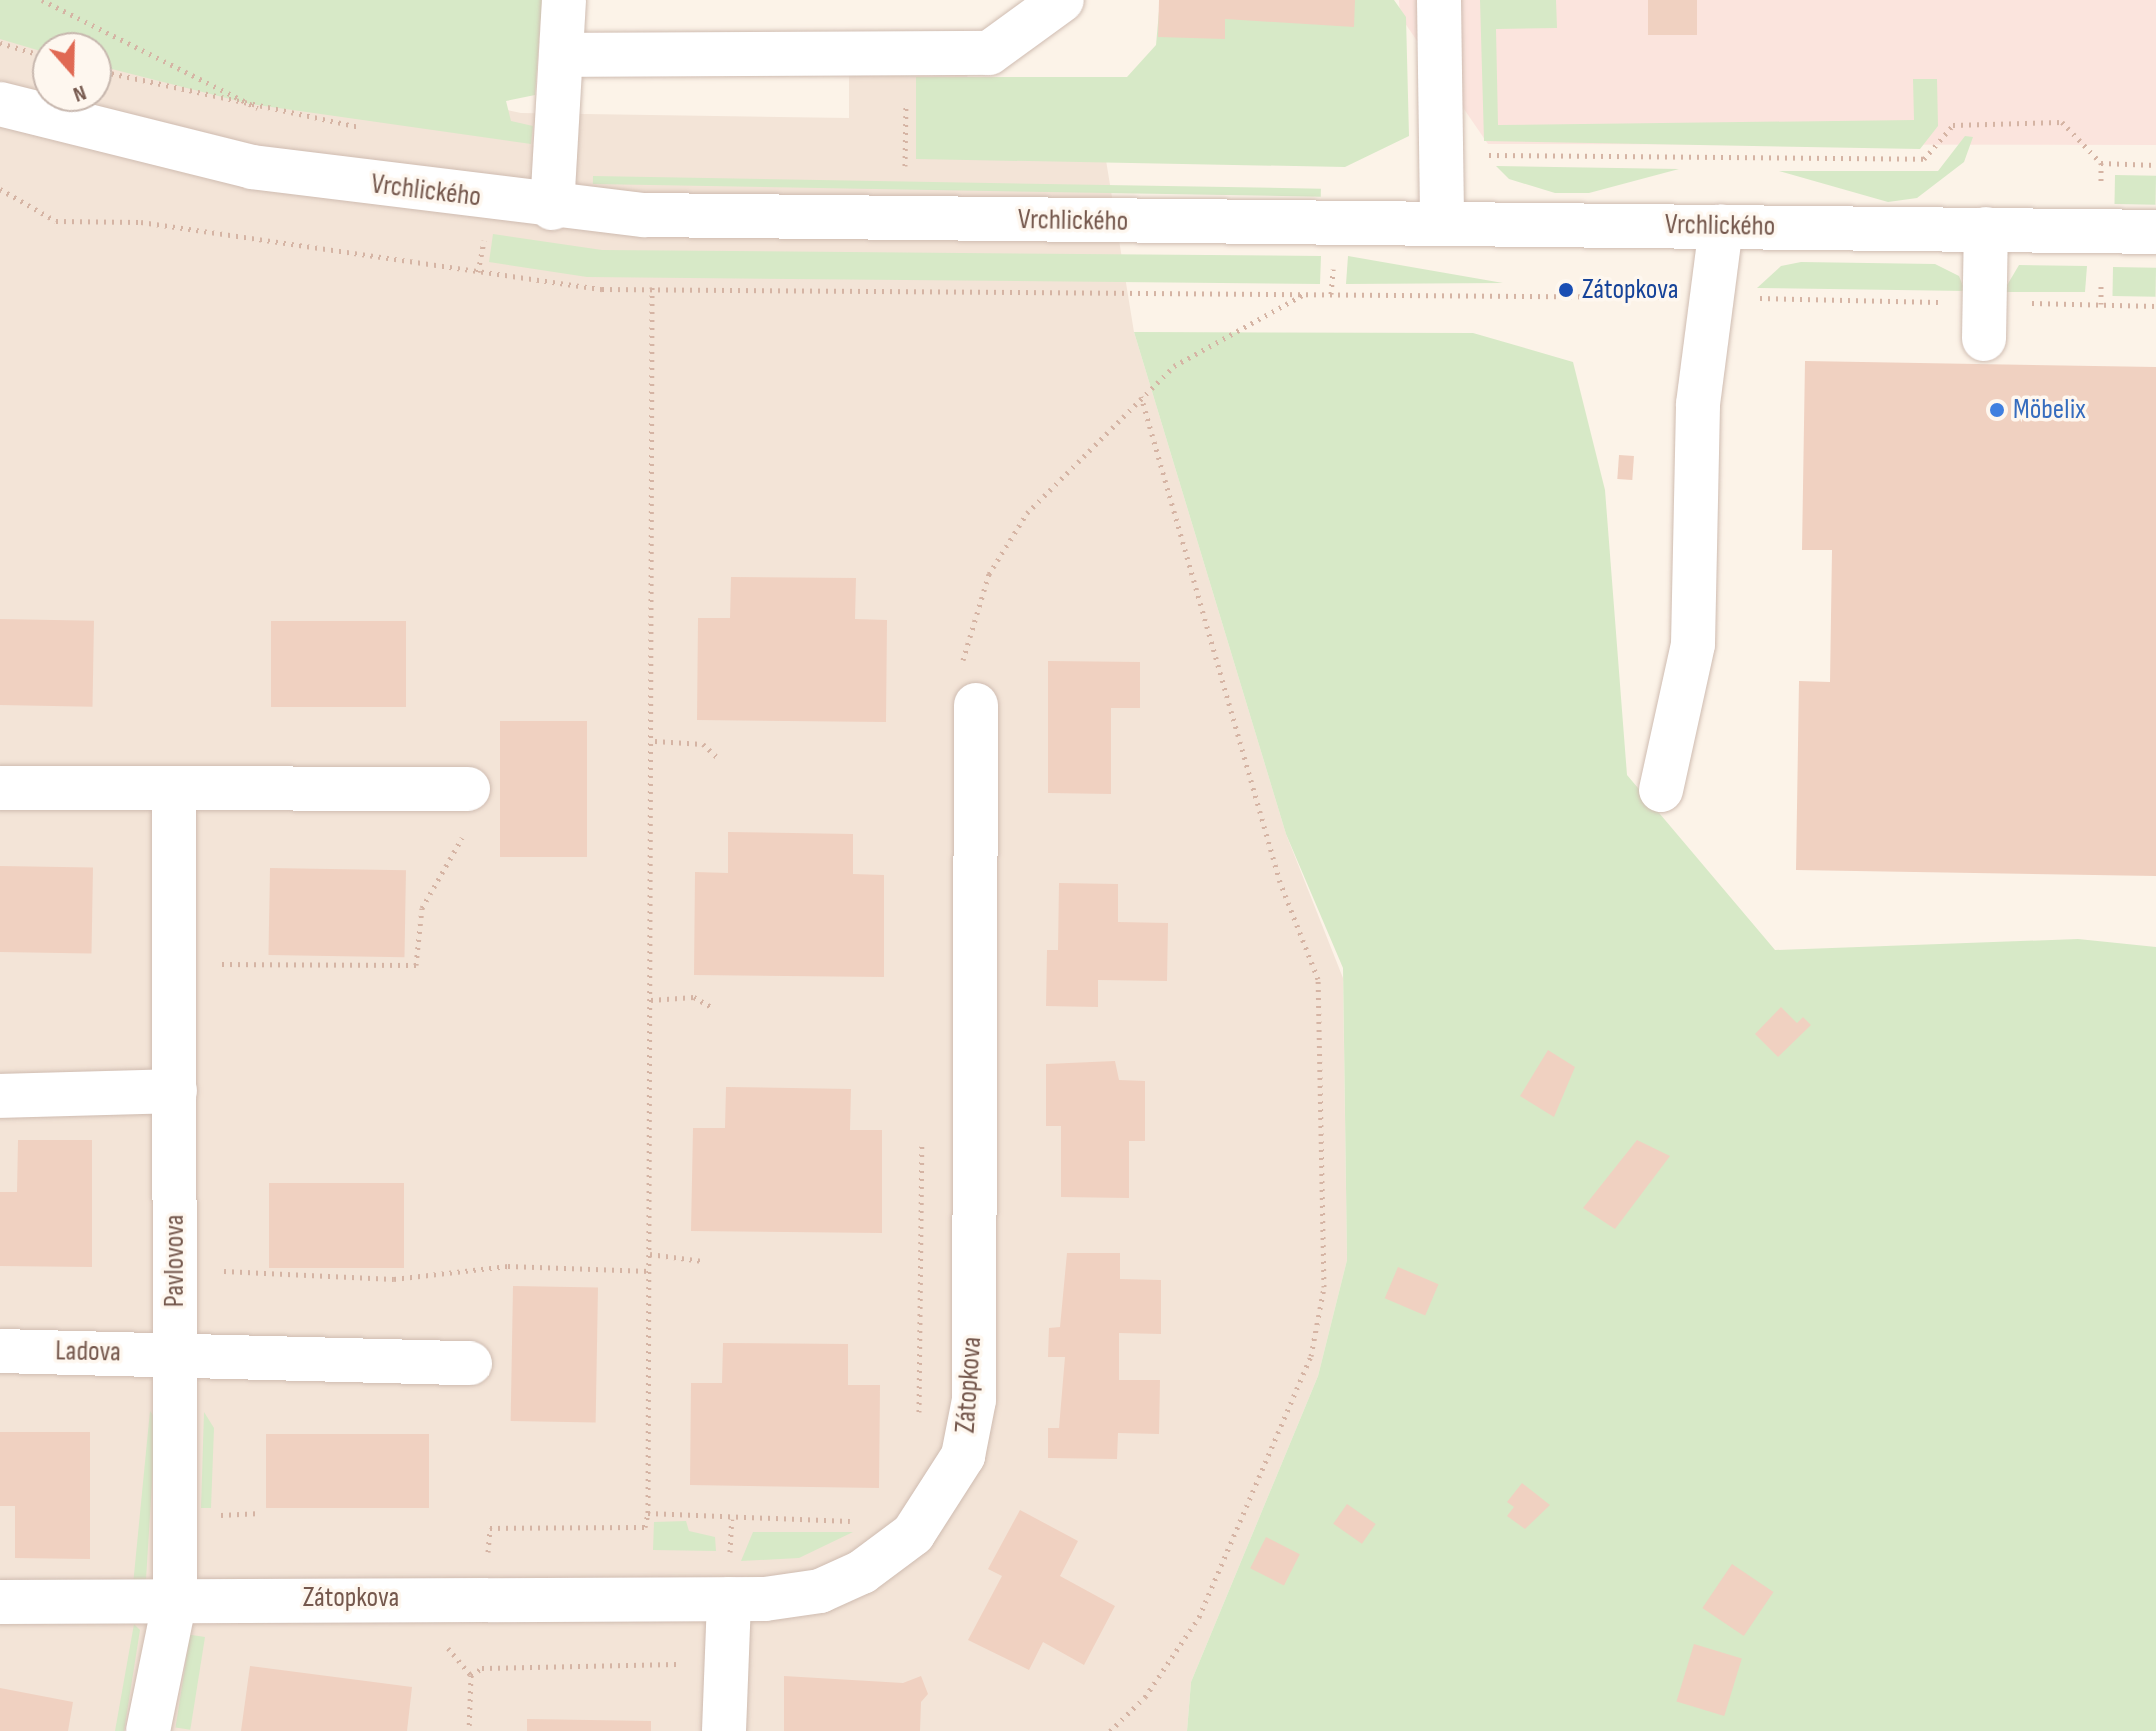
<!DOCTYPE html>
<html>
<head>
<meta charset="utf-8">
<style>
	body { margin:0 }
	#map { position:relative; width:2156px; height:1731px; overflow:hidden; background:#fcf3e8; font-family:"Sofia Sans Condensed",sans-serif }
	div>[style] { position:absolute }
	.residential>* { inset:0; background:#f3e4d7 }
	.commercial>* { inset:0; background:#fbe4dd }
	.green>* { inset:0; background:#d7e9c7; transform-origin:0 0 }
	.building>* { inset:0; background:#f0d1c1; transform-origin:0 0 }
	.path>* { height:5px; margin-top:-2.5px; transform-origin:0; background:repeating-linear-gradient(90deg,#d5b4a4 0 2px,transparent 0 8px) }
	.roads { filter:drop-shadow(0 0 2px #cfbcb1) drop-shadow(0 0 2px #cfbcb1) }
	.minor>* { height:44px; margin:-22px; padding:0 22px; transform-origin:22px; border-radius:22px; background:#fff }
	.dots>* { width:22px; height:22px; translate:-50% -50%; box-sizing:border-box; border:4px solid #fef7ef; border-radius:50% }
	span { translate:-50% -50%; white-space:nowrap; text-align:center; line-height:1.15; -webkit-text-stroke:7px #fef7ef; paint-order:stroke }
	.street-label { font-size:28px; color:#75584d }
	.transit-label { font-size:28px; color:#164399 }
	.left { translate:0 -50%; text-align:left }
	.shop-label { font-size:28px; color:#366cbe }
	.north { position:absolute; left:32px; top:32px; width:80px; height:80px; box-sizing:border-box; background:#fef7ef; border:2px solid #c7b7ae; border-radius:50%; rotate:160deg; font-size:22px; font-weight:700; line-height:32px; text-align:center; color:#75584d }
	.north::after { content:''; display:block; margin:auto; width:28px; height:36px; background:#e06953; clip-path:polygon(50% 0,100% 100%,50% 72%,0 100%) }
</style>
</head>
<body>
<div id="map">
	<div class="residential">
		<i style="clip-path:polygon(evenodd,0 0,521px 113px,849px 118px,849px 34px,968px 34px,967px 111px,1097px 105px,1134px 332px,1286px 834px,1343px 978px,1347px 1260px,1318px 1376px,1191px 1682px,1187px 1731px,0 1731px,0 0,48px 48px,96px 48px,96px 96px,48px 96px,48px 48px)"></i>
	</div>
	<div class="commercial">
		<i style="clip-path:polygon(1399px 0,2156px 0,2156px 145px,1488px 144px,1400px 16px)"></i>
	</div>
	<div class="green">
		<i style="clip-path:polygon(0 0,542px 0,535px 95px,506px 101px,511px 121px,533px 126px,531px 144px,250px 104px,96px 65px,96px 48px,44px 52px,0 39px)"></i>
		<i style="clip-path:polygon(1160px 0,1394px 0,1406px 17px,1409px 136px,1345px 167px,916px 159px,916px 77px,1127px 77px,1156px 45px)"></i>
		<i style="clip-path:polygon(1480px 0,1556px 0,1557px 28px,1496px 29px,1498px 125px,1914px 120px,1913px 79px,1937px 79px,1938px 126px,1920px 149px,1484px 141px)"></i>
		<i style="clip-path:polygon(1965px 136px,1973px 137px,1964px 162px,1917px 198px,1888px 202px,1779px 171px,1938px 171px)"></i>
		<i style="clip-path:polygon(1496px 166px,1497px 166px,1679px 169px,1589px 193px,1555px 193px,1509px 179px)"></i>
		<i style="left:2115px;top:175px;width:41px;height:29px;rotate:1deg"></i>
		<i style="left:593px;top:176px;width:728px;height:8px;rotate:1deg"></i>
		<i style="clip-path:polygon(493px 234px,602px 250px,1321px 256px,1320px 284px,587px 277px,489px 262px)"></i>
		<i style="clip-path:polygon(1348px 256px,1503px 283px,1346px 284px)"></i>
		<i style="clip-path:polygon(1801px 262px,1935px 264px,1959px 276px,1965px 291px,1757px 288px,1781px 266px)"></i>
		<i style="clip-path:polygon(2019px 265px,2087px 266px,2085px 292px,2003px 292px)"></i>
		<i style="left:2113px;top:267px;width:43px;height:29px;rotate:1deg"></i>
		<i style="clip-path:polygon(1134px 332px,1473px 333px,1573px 362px,1605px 490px,1627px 775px,1775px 950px,2078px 939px,2156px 947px,2156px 1731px,1187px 1731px,1191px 1682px,1318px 1376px,1347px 1260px,1343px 968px,1286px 834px)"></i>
		<i style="clip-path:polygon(150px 1411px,156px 1419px,146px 1579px,133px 1585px)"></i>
		<i style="clip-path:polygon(204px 1412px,214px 1428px,211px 1508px,201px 1508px)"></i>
		<i style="clip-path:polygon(686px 1521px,689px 1531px,715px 1537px,716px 1551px,653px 1550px,654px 1522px)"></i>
		<i style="clip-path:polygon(753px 1532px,853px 1532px,799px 1558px,741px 1561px)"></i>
		<i style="clip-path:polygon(134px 1624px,140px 1630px,124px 1731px,115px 1731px)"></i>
		<i style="left:205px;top:1637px;width:94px;height:15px;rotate:99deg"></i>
	</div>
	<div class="building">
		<i style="clip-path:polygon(1159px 0,1355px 0,1354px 27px,1225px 19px,1225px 39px,1158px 37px)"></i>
		<i style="left:1648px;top:0;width:49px;height:35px"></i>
		<i style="clip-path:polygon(1805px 361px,2156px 367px,2156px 876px,1796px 870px,1799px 681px,1830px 682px,1832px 550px,1802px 550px)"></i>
		<i style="left:1619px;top:455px;width:15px;height:24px;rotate:4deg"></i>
		<i style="clip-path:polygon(731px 577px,856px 578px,855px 619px,887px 620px,886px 722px,697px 720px,698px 618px,730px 618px)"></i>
		<i style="left:0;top:619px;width:94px;height:86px;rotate:1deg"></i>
		<i style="left:271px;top:621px;width:135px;height:86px"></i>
		<i style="clip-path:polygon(1048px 661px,1140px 662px,1140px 708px,1111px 708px,1111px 794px,1048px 793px)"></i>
		<i style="left:500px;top:721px;width:87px;height:136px"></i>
		<i style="clip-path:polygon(728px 832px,853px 834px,853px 874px,884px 875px,884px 977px,694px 975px,695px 872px,728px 873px)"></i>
		<i style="left:0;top:866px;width:93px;height:86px;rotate:1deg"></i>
		<i style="left:270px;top:868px;width:136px;height:87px;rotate:1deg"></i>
		<i style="clip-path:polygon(1059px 883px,1118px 884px,1118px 922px,1168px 923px,1167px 981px,1098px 980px,1098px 1007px,1046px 1006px,1047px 950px,1058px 950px)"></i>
		<i style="clip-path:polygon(1781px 1007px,1797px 1023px,1803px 1017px,1811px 1025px,1778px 1057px,1755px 1034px)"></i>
		<i style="clip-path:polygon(1548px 1050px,1575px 1067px,1554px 1117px,1520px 1096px)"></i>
		<i style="clip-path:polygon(1115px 1061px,1119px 1080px,1145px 1081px,1145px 1141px,1129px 1141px,1129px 1198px,1061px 1197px,1061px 1126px,1046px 1126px,1046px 1064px)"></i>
		<i style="clip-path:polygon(726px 1087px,851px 1089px,850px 1130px,882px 1130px,882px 1233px,691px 1231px,693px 1128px,725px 1128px)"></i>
		<i style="clip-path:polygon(18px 1140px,92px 1140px,92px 1267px,0 1266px,0 1192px,17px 1192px)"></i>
		<i style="clip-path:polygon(1637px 1140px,1670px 1156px,1615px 1229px,1583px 1208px)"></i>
		<i style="left:269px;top:1183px;width:135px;height:85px"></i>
		<i style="clip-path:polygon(1067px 1253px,1120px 1253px,1120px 1279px,1161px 1280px,1161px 1334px,1119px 1333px,1119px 1380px,1160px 1380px,1159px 1434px,1118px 1433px,1117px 1459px,1048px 1458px,1048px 1428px,1059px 1428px,1065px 1357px,1048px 1357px,1049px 1328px,1060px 1327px)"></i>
		<i style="left:1398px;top:1267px;width:44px;height:34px;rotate:23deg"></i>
		<i style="left:513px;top:1286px;width:85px;height:135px;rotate:1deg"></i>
		<i style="clip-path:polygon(723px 1343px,848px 1344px,848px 1385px,880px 1385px,879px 1488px,690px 1485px,691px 1383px,722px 1383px)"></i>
		<i style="clip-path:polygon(0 1432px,90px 1432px,90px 1559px,15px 1558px,15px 1506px,0 1506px)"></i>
		<i style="left:266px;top:1434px;width:163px;height:74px"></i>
		<i style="clip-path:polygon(1522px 1483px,1550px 1505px,1525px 1529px,1507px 1516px,1514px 1507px,1507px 1502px)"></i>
		<i style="left:1347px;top:1504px;width:35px;height:24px;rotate:35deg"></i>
		<i style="clip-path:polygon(1020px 1510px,1078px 1541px,1060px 1576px,1115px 1606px,1084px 1665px,1043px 1642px,1029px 1670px,968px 1640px,1002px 1576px,988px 1569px)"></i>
		<i style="left:1266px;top:1537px;width:38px;height:35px;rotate:27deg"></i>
		<i style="left:1732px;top:1564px;width:50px;height:53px;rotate:34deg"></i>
		<i style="left:1694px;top:1644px;width:50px;height:60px;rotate:17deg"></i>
		<i style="clip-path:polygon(250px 1666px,412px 1687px,407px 1731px,241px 1731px)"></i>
		<i style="clip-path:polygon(784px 1676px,903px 1683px,921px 1676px,928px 1694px,921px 1702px,920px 1731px,784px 1731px)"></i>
		<i style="clip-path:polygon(0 1688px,73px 1702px,68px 1731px,0 1731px)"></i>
		<i style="clip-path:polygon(527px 1719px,651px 1721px,651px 1731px,527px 1731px)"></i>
	</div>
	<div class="path">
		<i style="left:42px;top:0;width:241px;rotate:26.6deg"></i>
		<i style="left:0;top:43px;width:50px;rotate:16.3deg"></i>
		<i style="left:96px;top:70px;width:269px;rotate:12.2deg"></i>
		<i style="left:1489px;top:155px;width:435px;rotate:0.5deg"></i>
		<i style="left:1924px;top:159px;width:45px;rotate:-49.5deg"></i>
		<i style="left:1953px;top:125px;width:109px;rotate:-1.6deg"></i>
		<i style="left:2062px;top:122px;width:57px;rotate:46.4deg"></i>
		<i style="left:2101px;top:163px;width:20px;rotate:90deg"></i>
		<i style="left:2101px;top:163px;width:55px;rotate:2.1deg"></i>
		<i style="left:905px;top:166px;width:63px;rotate:-89.1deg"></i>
		<i style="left:0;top:189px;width:64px;rotate:29.7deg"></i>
		<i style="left:56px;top:221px;width:85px;rotate:0.7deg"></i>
		<i style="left:141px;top:222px;width:466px;rotate:8.3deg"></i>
		<i style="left:602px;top:289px;width:1064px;rotate:0.43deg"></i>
		<i style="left:478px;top:272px;width:32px;rotate:-79deg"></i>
		<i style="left:1331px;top:294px;width:25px;rotate:-85deg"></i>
		<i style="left:1760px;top:298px;width:178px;rotate:1.3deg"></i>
		<i style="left:2032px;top:303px;width:124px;rotate:1.4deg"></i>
		<i style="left:2101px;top:304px;width:23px;rotate:-90deg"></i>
		<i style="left:963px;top:660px;width:90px;rotate:-73.2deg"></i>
		<i style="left:989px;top:574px;width:72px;rotate:-58.1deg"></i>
		<i style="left:1027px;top:513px;width:208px;rotate:-45deg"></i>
		<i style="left:1174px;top:366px;width:151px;rotate:-28.9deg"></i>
		<i style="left:655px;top:741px;width:48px;rotate:3.6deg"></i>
		<i style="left:703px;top:744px;width:21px;rotate:43deg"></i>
		<i style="left:222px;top:964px;width:194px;rotate:0.3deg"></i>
		<i style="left:416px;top:965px;width:57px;rotate:-84deg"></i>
		<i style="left:422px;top:908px;width:81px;rotate:-60.3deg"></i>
		<i style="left:651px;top:1000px;width:43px;rotate:-4deg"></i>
		<i style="left:694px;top:997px;width:22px;rotate:30deg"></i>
		<i style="left:650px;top:1254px;width:53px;rotate:7.5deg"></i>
		<i style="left:224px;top:1271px;width:170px;rotate:2.7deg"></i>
		<i style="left:394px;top:1279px;width:115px;rotate:-6.5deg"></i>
		<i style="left:508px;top:1266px;width:142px;rotate:2deg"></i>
		<i style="left:919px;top:1412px;width:266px;rotate:-89.4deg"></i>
		<i style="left:648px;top:1513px;width:202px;rotate:2.3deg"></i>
		<i style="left:221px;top:1515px;width:35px;rotate:-3deg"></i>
		<i style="left:488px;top:1552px;width:24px;rotate:-85deg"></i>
		<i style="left:490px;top:1528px;width:155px;rotate:-0.4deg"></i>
		<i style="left:645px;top:1527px;width:14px;rotate:-78deg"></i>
		<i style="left:648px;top:1513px;width:1226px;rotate:-89.81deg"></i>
		<i style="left:730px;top:1552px;width:33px;rotate:-87deg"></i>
		<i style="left:448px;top:1648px;width:35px;rotate:50deg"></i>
		<i style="left:471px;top:1675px;width:56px;rotate:92deg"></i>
		<i style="left:471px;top:1675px;width:13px;rotate:-32deg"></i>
		<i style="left:482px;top:1668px;width:195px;rotate:-1.2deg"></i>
		<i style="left:1110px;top:1731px;width:49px;rotate:-44.2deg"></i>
		<i style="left:1145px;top:1697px;width:97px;rotate:-56deg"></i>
		<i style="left:1199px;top:1617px;width:284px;rotate:-66.8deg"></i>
		<i style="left:1311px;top:1356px;width:70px;rotate:-79.3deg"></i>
		<i style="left:1324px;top:1287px;width:308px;rotate:-91.1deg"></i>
		<i style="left:1318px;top:979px;width:104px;rotate:-111.4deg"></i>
		<i style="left:1280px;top:882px;width:505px;rotate:-105.96deg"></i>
	</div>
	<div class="roads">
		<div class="minor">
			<i style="left:1439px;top:0;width:223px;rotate:89.2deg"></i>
			<i style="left:562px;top:55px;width:427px;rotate:-0.3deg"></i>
			<i style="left:989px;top:53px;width:90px;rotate:-36deg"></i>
			<i style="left:0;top:104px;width:260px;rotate:14deg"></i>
			<i style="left:252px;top:167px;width:395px;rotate:7deg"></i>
			<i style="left:644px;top:215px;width:1512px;rotate:0.64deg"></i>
			<i style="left:552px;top:208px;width:208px;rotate:-86.7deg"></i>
			<i style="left:1984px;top:339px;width:110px;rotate:-89deg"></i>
			<i style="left:0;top:788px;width:468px;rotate:0.1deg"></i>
			<i style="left:1661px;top:790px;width:149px;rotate:-77.6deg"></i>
			<i style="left:1693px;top:644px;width:240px;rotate:-88.8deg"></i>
			<i style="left:1698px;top:404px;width:179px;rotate:-82.6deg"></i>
			<i style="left:0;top:1096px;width:175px;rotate:-1.6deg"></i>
			<i style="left:0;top:1351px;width:470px;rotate:1.5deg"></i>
			<i style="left:0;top:1602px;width:765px;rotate:-0.22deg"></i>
			<i style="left:765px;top:1599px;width:56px;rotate:-8.3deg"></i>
			<i style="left:820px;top:1591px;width:46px;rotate:-24.3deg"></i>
			<i style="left:862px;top:1572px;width:64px;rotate:-36.7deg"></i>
			<i style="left:913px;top:1534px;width:93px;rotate:-57.3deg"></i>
			<i style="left:963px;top:1456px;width:57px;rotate:-78.9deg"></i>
			<i style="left:974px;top:1400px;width:695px;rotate:-89.84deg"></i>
			<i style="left:148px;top:1731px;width:135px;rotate:-78.4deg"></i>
			<i style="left:175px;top:1599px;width:810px;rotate:-90.07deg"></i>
			<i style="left:724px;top:1731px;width:132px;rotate:-87.8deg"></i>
		</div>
	</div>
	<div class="dots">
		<i style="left:1566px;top:290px;background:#1a4fb4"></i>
		<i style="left:1997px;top:410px;background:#3f7fe0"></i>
	</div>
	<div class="street-label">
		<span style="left:426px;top:191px;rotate:7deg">Vrchlického</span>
		<span style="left:1073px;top:221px;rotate:1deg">Vrchlického</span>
		<span style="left:1720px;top:226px;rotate:1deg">Vrchlického</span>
		<span style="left:175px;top:1261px;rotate:-90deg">Pavlovova</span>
		<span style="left:88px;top:1352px;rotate:1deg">Ladova</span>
		<span style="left:969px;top:1385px;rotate:-86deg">Zátopkova</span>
		<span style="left:351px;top:1598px">Zátopkova</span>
	</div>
	<div class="transit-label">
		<span class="left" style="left:1582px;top:290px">Zátopkova</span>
	</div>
	<div class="shop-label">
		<span class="left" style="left:2013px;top:410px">Möbelix</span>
	</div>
	<div class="north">N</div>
</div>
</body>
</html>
